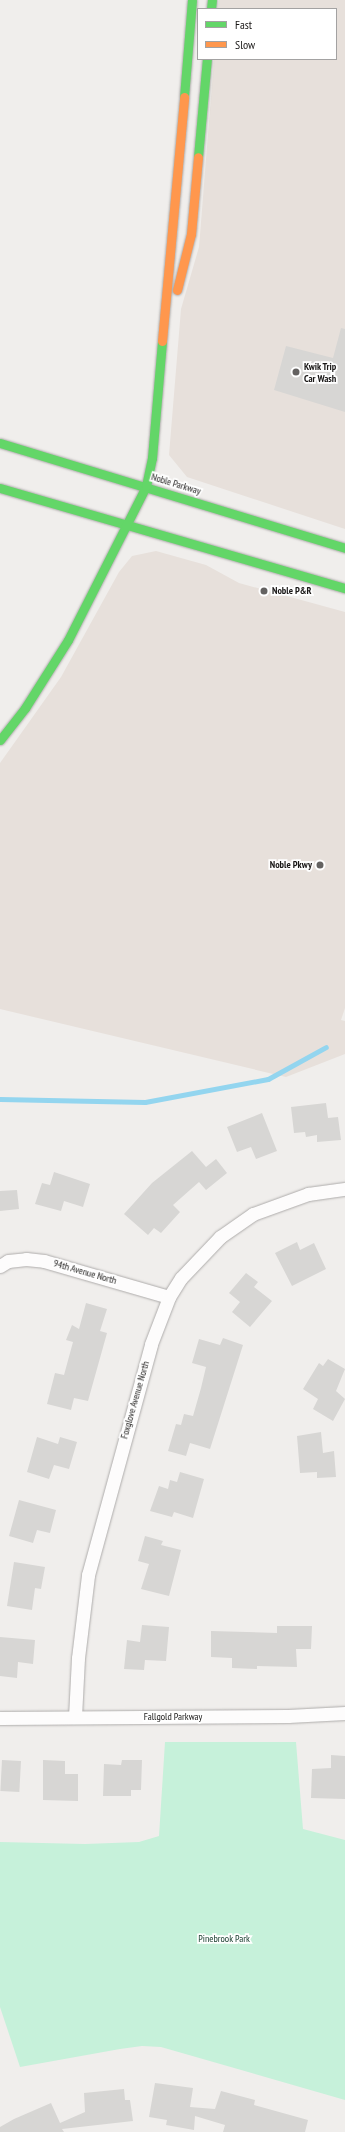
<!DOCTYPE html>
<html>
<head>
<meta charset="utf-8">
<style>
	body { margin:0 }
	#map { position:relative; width:345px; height:2132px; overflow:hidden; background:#f0eeec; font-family:"PT Sans Narrow",sans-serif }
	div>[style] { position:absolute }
	.built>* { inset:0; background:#e7e0db }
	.green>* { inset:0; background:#c6f1da }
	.stream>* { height:5px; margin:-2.5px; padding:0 2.5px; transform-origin:2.5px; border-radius:2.5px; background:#93d5ef }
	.building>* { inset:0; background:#d7d6d4; transform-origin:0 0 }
	.roads { filter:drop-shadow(0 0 1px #aeacab) drop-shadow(0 0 1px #aeacab) }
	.street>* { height:13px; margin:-6.5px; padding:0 6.5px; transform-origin:6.5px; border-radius:6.5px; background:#fdfcfc }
	.fast>* { height:9px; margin:-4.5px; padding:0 4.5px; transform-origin:4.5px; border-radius:4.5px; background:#63d668 }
	.slow>* { height:9px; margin:-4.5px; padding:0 4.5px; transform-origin:4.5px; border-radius:4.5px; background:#ff974d }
	.dots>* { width:11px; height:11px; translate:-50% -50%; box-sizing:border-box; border:2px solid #fff; border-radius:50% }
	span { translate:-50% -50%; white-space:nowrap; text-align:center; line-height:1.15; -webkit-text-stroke:3.5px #fff; paint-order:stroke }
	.poi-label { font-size:10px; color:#191716; font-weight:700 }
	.left { translate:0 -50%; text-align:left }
	.right { translate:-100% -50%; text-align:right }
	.street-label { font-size:10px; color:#191716 }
	.park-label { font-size:10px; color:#0f3626 }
	.legend { position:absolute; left:197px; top:8px; width:140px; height:52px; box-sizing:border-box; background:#fff; border:1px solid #a3a2a2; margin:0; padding:5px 7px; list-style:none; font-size:12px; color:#191716 }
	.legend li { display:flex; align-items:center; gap:8px; height:20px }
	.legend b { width:20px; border:1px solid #a3a2a2 }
</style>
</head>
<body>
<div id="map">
	<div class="built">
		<i style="clip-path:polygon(219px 0,345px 0,345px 529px,187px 477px,169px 455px,181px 309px,199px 247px,214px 59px,336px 59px,336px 9px,218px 9px)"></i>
		<i style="clip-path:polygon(156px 551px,206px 565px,239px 583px,345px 612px,345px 1008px,341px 1020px,345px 1021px,345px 1054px,286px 1077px,0 1009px,0 763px,61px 677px,119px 572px,132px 556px)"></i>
	</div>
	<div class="green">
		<i style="clip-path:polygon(165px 1742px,296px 1742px,303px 1829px,345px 1840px,345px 2100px,161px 2047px,142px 2046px,120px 2049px,20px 2067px,0 2007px,0 1842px,85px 1844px,139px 1842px,159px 1836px)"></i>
	</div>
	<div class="stream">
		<i style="left:0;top:1099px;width:145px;rotate:1.2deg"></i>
		<i style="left:145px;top:1102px;width:125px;rotate:-10.6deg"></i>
		<i style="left:268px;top:1079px;width:66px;rotate:-28.9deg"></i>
	</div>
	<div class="building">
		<i style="clip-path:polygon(341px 328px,345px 329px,345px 412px,274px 390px,286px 346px,333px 358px)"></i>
		<i style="clip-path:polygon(326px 1103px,328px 1118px,338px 1117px,341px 1140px,317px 1142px,317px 1135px,306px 1137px,305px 1132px,294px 1133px,291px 1107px)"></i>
		<i style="clip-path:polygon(262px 1113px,277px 1151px,256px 1159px,251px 1147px,237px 1152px,227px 1127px)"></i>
		<i style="clip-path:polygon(192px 1151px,206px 1167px,216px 1159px,227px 1173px,206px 1190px,199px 1182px,173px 1205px,180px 1212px,161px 1233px,154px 1228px,148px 1235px,124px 1214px,152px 1183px)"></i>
		<i style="clip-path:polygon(54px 1172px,90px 1184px,83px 1207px,64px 1201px,61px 1211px,35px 1204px,42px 1183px,50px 1185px)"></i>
		<i style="clip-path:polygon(17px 1190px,19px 1209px,0 1211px,0 1191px)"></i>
		<i style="clip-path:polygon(297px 1242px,300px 1250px,314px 1243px,326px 1269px,292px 1286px,275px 1253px)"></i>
		<i style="clip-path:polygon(246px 1273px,258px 1282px,254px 1287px,272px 1301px,250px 1327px,232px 1312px,240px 1302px,229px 1293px)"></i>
		<i style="clip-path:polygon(86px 1303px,107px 1309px,100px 1331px,107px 1333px,88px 1401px,74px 1398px,71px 1410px,47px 1404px,55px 1373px,64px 1375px,73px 1342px,66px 1340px,72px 1325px,79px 1329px)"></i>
		<i style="clip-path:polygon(223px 1338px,243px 1345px,210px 1449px,190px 1443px,186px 1456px,168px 1451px,176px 1424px,181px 1425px,184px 1414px,193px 1416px,201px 1388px,206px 1367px,192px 1363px,199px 1339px,220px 1345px)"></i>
		<i style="clip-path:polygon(328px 1359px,345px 1369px,336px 1391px,345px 1399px,333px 1421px,313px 1409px,318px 1399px,303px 1389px,319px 1363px,323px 1366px)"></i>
		<i style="clip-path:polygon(321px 1432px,323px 1453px,334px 1451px,336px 1477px,317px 1478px,317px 1472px,300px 1473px,297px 1436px)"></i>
		<i style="clip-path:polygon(37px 1437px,58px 1444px,60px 1437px,77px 1442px,69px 1469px,54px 1465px,49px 1479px,27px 1472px)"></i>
		<i style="clip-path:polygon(180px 1472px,204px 1479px,193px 1518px,174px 1512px,172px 1517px,150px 1511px,159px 1486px,168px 1489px,170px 1480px,177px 1482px)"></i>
		<i style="clip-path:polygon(19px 1500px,56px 1510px,50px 1533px,37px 1530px,33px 1543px,9px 1536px)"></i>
		<i style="clip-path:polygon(145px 1536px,163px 1541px,161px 1545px,181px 1550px,169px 1596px,141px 1589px,149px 1564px,138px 1561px)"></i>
		<i style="clip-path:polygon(14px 1562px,45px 1567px,41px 1589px,35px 1588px,32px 1610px,7px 1606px)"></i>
		<i style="clip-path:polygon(142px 1625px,169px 1627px,166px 1661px,145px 1660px,144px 1670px,124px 1669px,127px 1640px,140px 1642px)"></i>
		<i style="clip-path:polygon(277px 1626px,312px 1626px,311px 1649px,296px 1649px,297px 1667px,257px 1666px,257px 1669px,232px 1668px,232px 1658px,211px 1657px,211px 1631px,277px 1633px)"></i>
		<i style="clip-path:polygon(0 1637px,35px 1640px,33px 1664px,18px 1662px,17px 1678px,0 1676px)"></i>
		<i style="clip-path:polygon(331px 1755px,345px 1756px,345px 1799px,311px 1798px,312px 1769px,331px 1768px)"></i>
		<i style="left:2px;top:1760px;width:19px;height:31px;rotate:3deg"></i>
		<i style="clip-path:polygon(43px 1760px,65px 1761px,65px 1774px,78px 1774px,78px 1801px,43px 1800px)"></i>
		<i style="clip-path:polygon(122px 1760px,142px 1760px,141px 1790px,131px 1790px,131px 1796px,103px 1796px,104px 1764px,121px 1765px)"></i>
		<i style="clip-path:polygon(155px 2083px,193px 2088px,190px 2107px,215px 2109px,221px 2091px,255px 2100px,254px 2105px,308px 2120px,305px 2132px,223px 2132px,225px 2125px,195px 2116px,194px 2130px,166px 2125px,167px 2120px,149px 2117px)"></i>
		<i style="clip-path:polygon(124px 2089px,125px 2100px,130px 2100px,133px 2121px,62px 2129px,64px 2132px,0 2132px,0 2127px,14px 2119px,51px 2103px,60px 2123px,85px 2112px,84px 2093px)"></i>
	</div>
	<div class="roads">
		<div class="street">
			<i style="left:0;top:1266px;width:9px;rotate:-32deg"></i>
			<i style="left:8px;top:1261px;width:18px;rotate:-6deg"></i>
			<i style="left:26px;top:1259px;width:18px;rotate:6deg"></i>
			<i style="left:44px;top:1261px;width:130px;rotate:16.1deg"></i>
			<i style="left:75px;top:1717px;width:59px;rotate:-87.1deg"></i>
			<i style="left:78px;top:1658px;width:84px;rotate:-83.1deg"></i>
			<i style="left:88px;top:1575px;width:239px;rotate:-74.7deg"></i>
			<i style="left:151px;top:1344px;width:50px;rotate:-69deg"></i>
			<i style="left:169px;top:1297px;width:22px;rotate:-58deg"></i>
			<i style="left:181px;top:1278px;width:57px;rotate:-46.4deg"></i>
			<i style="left:220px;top:1237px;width:40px;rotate:-34.9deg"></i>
			<i style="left:253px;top:1214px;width:59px;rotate:-20deg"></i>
			<i style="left:308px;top:1194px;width:37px;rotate:-8deg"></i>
			<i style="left:0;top:1718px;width:288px;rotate:-0.4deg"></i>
			<i style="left:288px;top:1716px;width:57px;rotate:-3deg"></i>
		</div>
		<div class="fast">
			<i style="left:211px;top:9px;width:9px;rotate:-84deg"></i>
			<i style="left:184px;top:97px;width:97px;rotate:-85.3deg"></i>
			<i style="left:198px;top:157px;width:98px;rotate:-84.8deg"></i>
			<i style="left:0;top:443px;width:361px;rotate:16.9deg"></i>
			<i style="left:0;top:488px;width:359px;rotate:16.2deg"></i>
			<i style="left:0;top:740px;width:41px;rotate:-52deg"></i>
			<i style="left:25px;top:708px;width:80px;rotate:-57.7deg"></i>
			<i style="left:68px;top:640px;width:173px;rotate:-63.1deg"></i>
			<i style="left:146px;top:486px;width:29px;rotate:-78deg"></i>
			<i style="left:152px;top:458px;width:117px;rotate:-85.1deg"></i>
		</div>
		<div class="slow">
			<i style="left:177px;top:290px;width:58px;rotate:-76deg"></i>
			<i style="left:191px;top:234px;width:77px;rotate:-84.8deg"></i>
			<i style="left:162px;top:341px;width:245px;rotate:-84.8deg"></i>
		</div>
	</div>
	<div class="dots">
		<i style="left:296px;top:372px;background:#646261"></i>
		<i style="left:264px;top:591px;background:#646261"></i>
		<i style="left:320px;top:865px;background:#646261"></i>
	</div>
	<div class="poi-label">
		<span class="left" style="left:304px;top:372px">Kwik Trip<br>Car Wash</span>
		<span class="left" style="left:272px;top:591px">Noble P&amp;R</span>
		<span class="right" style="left:312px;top:865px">Noble Pkwy</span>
	</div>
	<div class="street-label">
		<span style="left:176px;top:484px;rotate:17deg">Noble Parkway</span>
		<span style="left:85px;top:1272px;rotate:16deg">94th Avenue North</span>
		<span style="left:135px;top:1400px;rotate:-74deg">Foxglove Avenue North</span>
		<span style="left:173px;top:1717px">Fallgold Parkway</span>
	</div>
	<div class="park-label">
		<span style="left:224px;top:1939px">Pinebrook Park</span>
	</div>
	<ul class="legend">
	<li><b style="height:5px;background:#63d668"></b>Fast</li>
	<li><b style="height:5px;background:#ff974d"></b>Slow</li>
	</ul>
</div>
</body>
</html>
